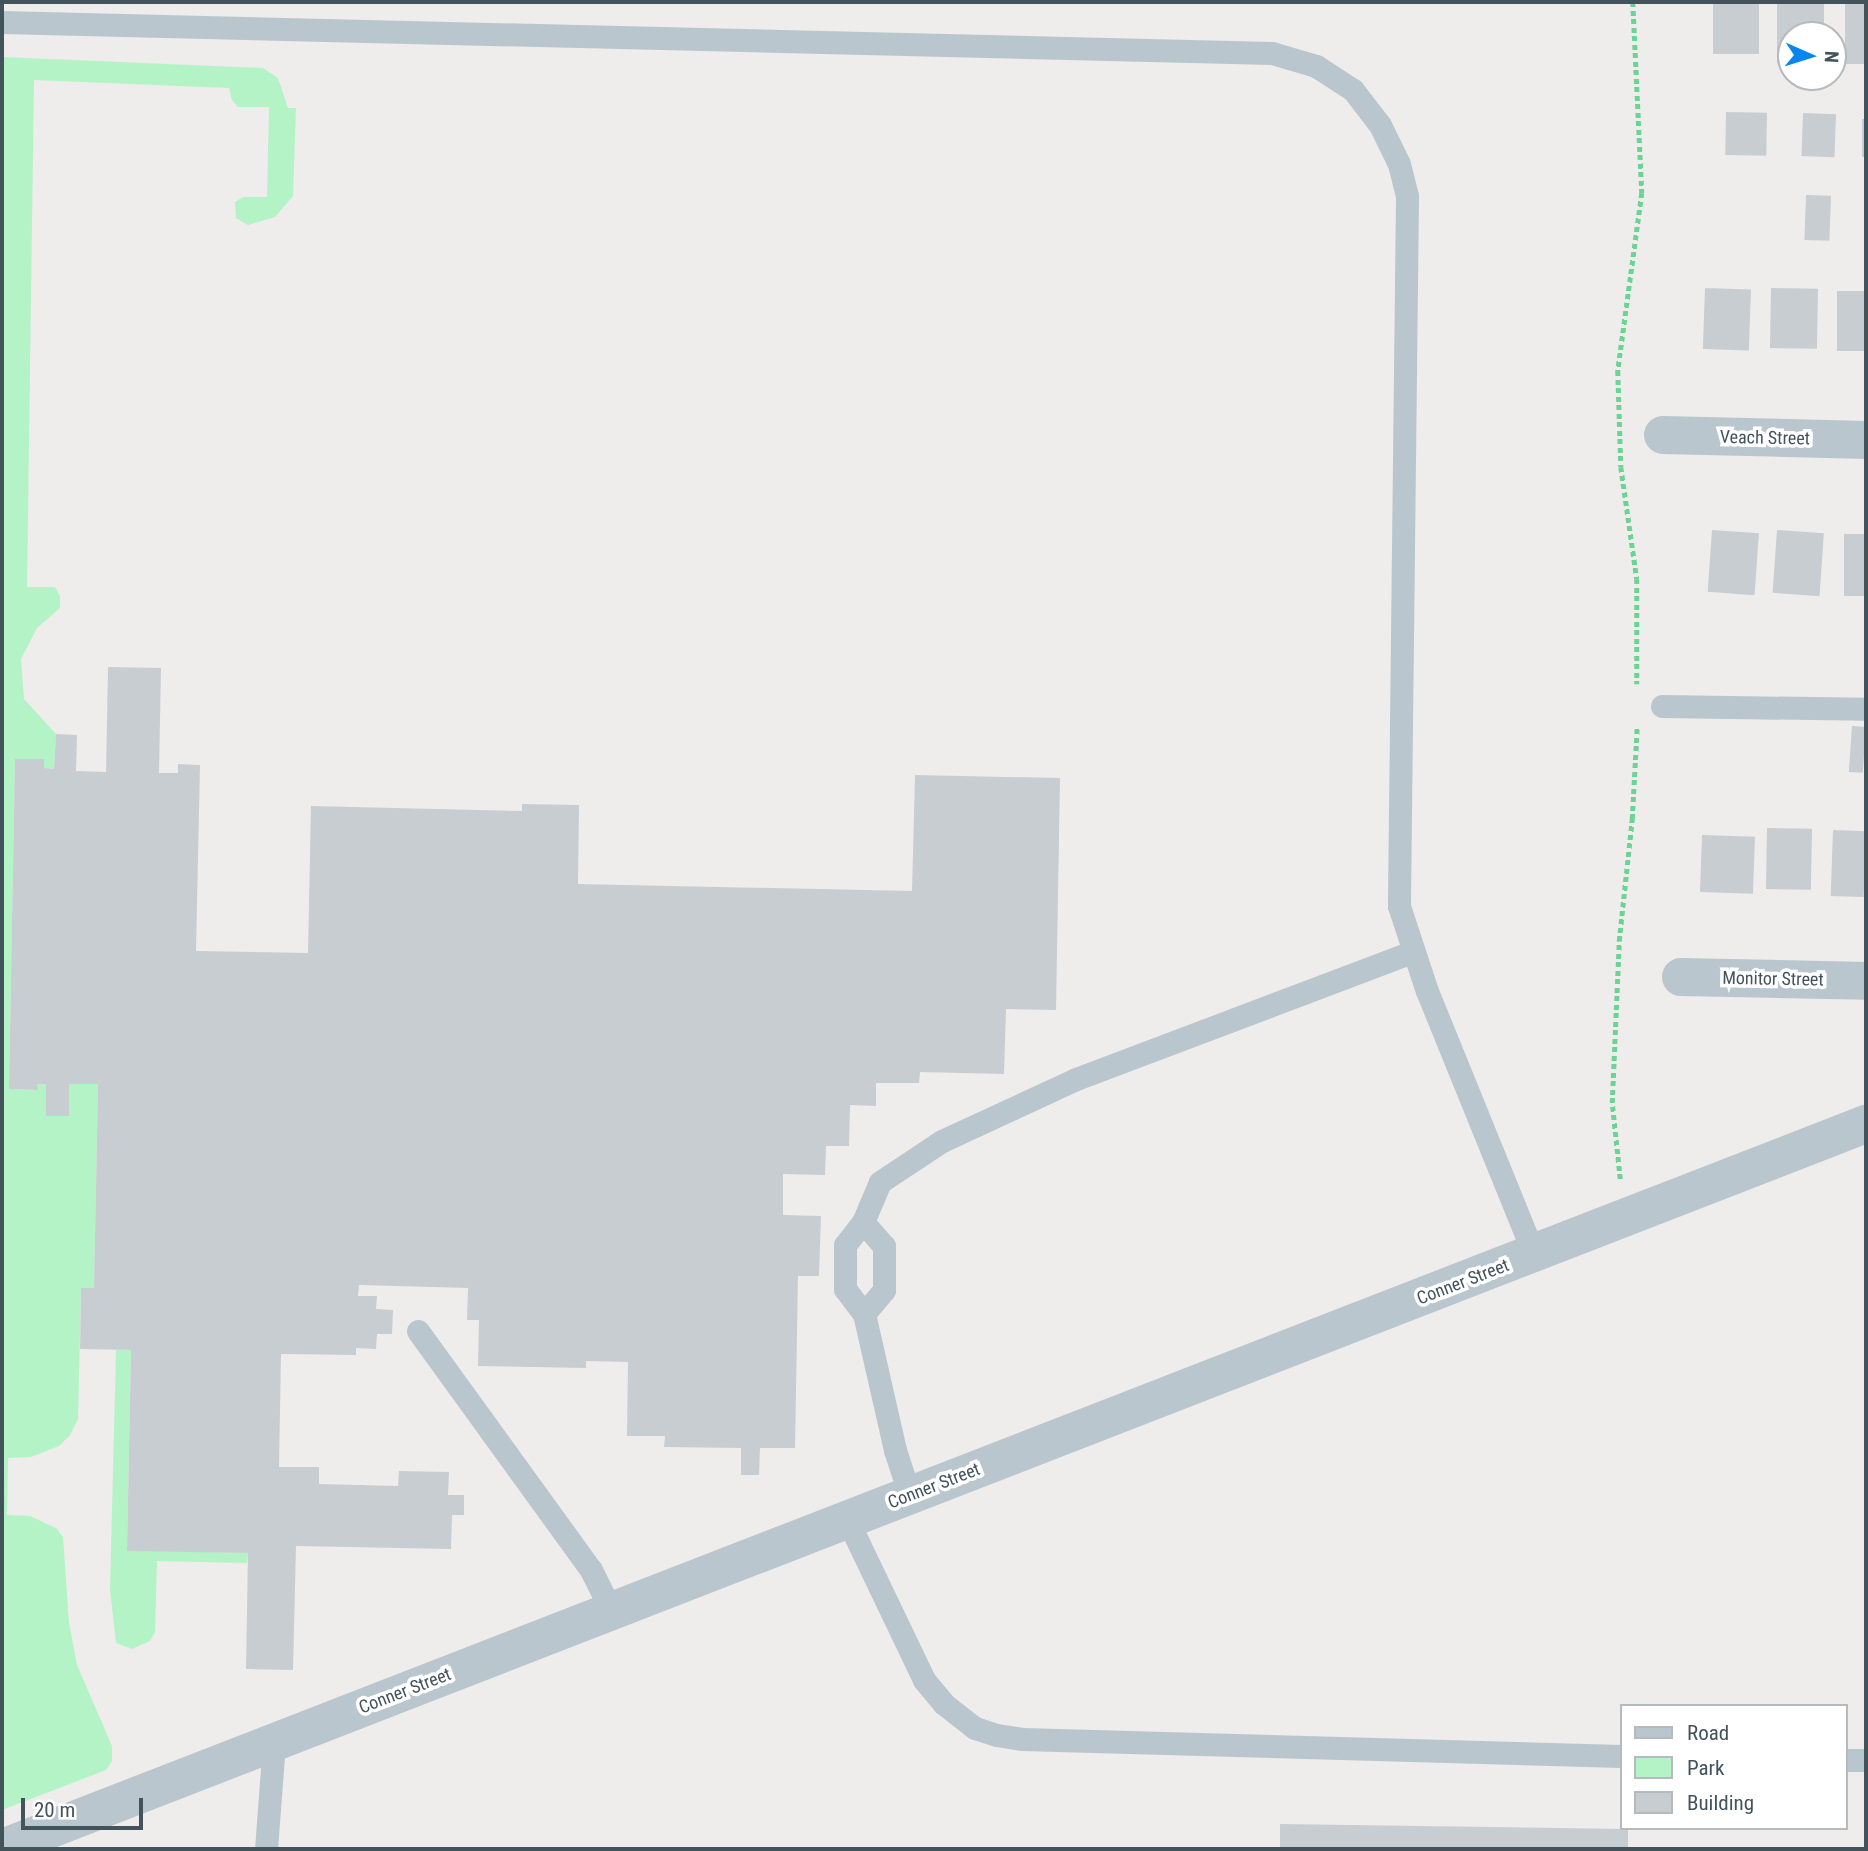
<!DOCTYPE html>
<html>
<head>
<meta charset="utf-8">
<style>
	body { margin:0 }
	#map { position:relative; width:1868px; height:1851px; overflow:hidden; background:#efecec; font-family:"Roboto Condensed",sans-serif }
	div>[style] { position:absolute }
	.green>* { inset:0; background:#b4f3c5 }
	.building>* { inset:0; background:#c8cdd2; transform-origin:0 0 }
	.path>* { height:4.5px; margin-top:-2.25px; transform-origin:0; background:repeating-linear-gradient(90deg,#69d493 0 5px,transparent 0 8.5px) }
	.service>* { height:23px; margin:-11.5px; padding:0 11.5px; transform-origin:11.5px; border-radius:11.5px; background:#b9c6cd }
	.minor>* { height:38px; margin:-19px; padding:0 19px; transform-origin:19px; border-radius:19px; background:#b9c6cd }
	span { translate:-50% -50%; white-space:nowrap; text-align:center; line-height:1.15; -webkit-text-stroke:7px #fff; paint-order:stroke }
	.street-label { font-size:18px; color:#43535b }
	.frame { position:absolute; inset:0; border:4px solid #43535b; pointer-events:none }
	.legend { position:absolute; left:1620px; top:1704px; width:228px; height:126px; box-sizing:border-box; background:#fff; border:2px solid #b4babd; margin:0; padding:9px 12px; list-style:none; font-size:21px; color:#43535b }
	.legend li { display:flex; align-items:center; gap:14px; height:35px }
	.legend b { width:35px; border:2px solid #b4babd }
	.north { position:absolute; left:1777px; top:21px; width:70px; height:70px; box-sizing:border-box; background:#fff; border:2px solid #b4babd; border-radius:50%; rotate:93deg; font-size:19px; font-weight:700; line-height:28px; text-align:center; color:#43535b }
	.north::after { content:''; display:block; margin:auto; width:24px; height:32px; background:#0787ee; clip-path:polygon(50% 0,100% 100%,50% 72%,0 100%) }
	.scale { position:absolute; left:21px; top:1798px; width:122px; height:32px; box-sizing:border-box; border:4px solid #43535b; border-top:0; padding-left:9px; font-size:21px; line-height:24px; white-space:nowrap; color:#43535b; -webkit-text-stroke:5px #fff; paint-order:stroke }
</style>
</head>
<body>
<div id="map">
	<div class="green">
		<i style="clip-path:polygon(2px 57px,263px 68px,278px 78px,288px 108px,296px 108px,293px 196px,275px 217px,248px 225px,236px 218px,235px 202px,243px 197px,267px 197px,269px 107px,238px 107px,232px 100px,229px 88px,34px 80px,27px 587px,55px 587px,60px 596px,60px 608px,37px 628px,21px 659px,24px 699px,56px 734px,54px 769px,44px 768px,44px 759px,15px 759px,9px 1089px,37px 1090px,37px 1084px,46px 1084px,46px 1116px,68px 1116px,69px 1084px,98px 1084px,94px 1288px,81px 1288px,78px 1419px,70px 1435px,59px 1446px,31px 1457px,8px 1458px,7px 1515px,30px 1516px,56px 1528px,63px 1537px,69px 1623px,77px 1665px,112px 1746px,112px 1761px,106px 1770px,2px 1810px)"></i>
		<i style="clip-path:polygon(116px 1350px,131px 1350px,127px 1550px,248px 1553px,247px 1563px,157px 1561px,155px 1632px,150px 1641px,132px 1649px,116px 1643px,110px 1590px)"></i>
	</div>
	<div class="building">
		<i style="left:1713px;top:2px;width:46px;height:52px"></i>
		<i style="clip-path:polygon(1777px 2px,1824px 2px,1824px 35px,1791px 35px,1791px 63px,1777px 63px)"></i>
		<i style="left:1845px;top:2px;width:21px;height:62px"></i>
		<i style="left:1726px;top:112px;width:41px;height:43px;rotate:1deg"></i>
		<i style="left:1803px;top:113px;width:33px;height:43px;rotate:2deg"></i>
		<i style="left:1862px;top:119px;width:4px;height:38px"></i>
		<i style="left:1806px;top:195px;width:25px;height:45px;rotate:2deg"></i>
		<i style="left:1705px;top:288px;width:46px;height:61px;rotate:2deg"></i>
		<i style="left:1771px;top:288px;width:47px;height:60px;rotate:1deg"></i>
		<i style="left:1837px;top:291px;width:29px;height:60px"></i>
		<i style="left:1712px;top:530px;width:47px;height:62px;rotate:4deg"></i>
		<i style="left:1777px;top:530px;width:47px;height:63px;rotate:4deg"></i>
		<i style="left:1844px;top:534px;width:22px;height:62px"></i>
		<i style="clip-path:polygon(108px 667px,161px 668px,159px 773px,178px 773px,178px 764px,200px 765px,196px 951px,308px 953px,311px 806px,522px 811px,522px 804px,579px 805px,578px 884px,912px 891px,915px 775px,1060px 778px,1056px 1010px,1006px 1009px,1004px 1074px,920px 1072px,919px 1083px,876px 1083px,876px 1106px,850px 1105px,849px 1146px,826px 1146px,825px 1175px,783px 1174px,783px 1215px,821px 1216px,819px 1276px,798px 1276px,795px 1448px,760px 1448px,759px 1475px,741px 1475px,741px 1448px,664px 1447px,665px 1436px,627px 1436px,628px 1362px,586px 1361px,586px 1368px,478px 1366px,479px 1320px,467px 1320px,468px 1288px,359px 1285px,358px 1296px,377px 1296px,376px 1309px,393px 1310px,392px 1334px,377px 1334px,376px 1349px,356px 1348px,356px 1355px,281px 1354px,279px 1467px,319px 1467px,319px 1484px,398px 1486px,399px 1471px,449px 1472px,448px 1495px,464px 1495px,464px 1515px,452px 1515px,451px 1549px,296px 1546px,293px 1670px,246px 1669px,248px 1553px,127px 1551px,131px 1350px,80px 1349px,81px 1288px,94px 1288px,98px 1084px,69px 1084px,69px 1116px,46px 1116px,46px 1084px,37px 1084px,38px 1090px,9px 1089px,15px 759px,44px 759px,44px 768px,54px 769px,56px 734px,77px 735px,76px 771px,106px 772px)"></i>
		<i style="left:1852px;top:726px;width:14px;height:46px;rotate:4deg"></i>
		<i style="left:1767px;top:828px;width:45px;height:61px;rotate:1deg"></i>
		<i style="left:1833px;top:830px;width:33px;height:66px;rotate:2deg"></i>
		<i style="left:1702px;top:835px;width:53px;height:57px;rotate:2deg"></i>
		<i style="clip-path:polygon(1280px 1824px,1628px 1829px,1628px 1849px,1280px 1849px)"></i>
	</div>
	<div class="path">
		<i style="left:1633px;top:2px;width:191px;rotate:87.3deg"></i>
		<i style="left:1642px;top:193px;width:180px;rotate:97.7deg"></i>
		<i style="left:1618px;top:371px;width:96px;rotate:88.2deg"></i>
		<i style="left:1621px;top:467px;width:113px;rotate:81.9deg"></i>
		<i style="left:1637px;top:579px;width:105px;rotate:90deg"></i>
		<i style="left:1620px;top:1179px;width:76px;rotate:-96deg"></i>
		<i style="left:1612px;top:1103px;width:162px;rotate:-87.5deg"></i>
		<i style="left:1619px;top:941px;width:123px;rotate:-83.9deg"></i>
		<i style="left:1632px;top:819px;width:91px;rotate:-86.9deg"></i>
	</div>
	<div class="service">
		<i style="left:2px;top:22px;width:1270px;rotate:1.4deg"></i>
		<i style="left:1272px;top:53px;width:46px;rotate:16.5deg"></i>
		<i style="left:1316px;top:66px;width:44px;rotate:33deg"></i>
		<i style="left:1353px;top:90px;width:44px;rotate:52.4deg"></i>
		<i style="left:1380px;top:125px;width:43px;rotate:64deg"></i>
		<i style="left:1399px;top:164px;width:33px;rotate:76deg"></i>
		<i style="left:1407px;top:196px;width:710px;rotate:90.65deg"></i>
		<i style="left:1399px;top:906px;width:89px;rotate:71.8deg"></i>
		<i style="left:1427px;top:991px;width:285px;rotate:67.9deg"></i>
		<i style="left:1662px;top:706px;width:204px;rotate:0.8deg"></i>
		<i style="left:863px;top:1222px;width:32px;rotate:49deg"></i>
		<i style="left:884px;top:1246px;width:44px;rotate:90deg"></i>
		<i style="left:884px;top:1290px;width:31px;rotate:130deg"></i>
		<i style="left:418px;top:1331px;width:295px;rotate:54.1deg"></i>
		<i style="left:591px;top:1570px;width:47px;rotate:63.4deg"></i>
		<i style="left:910px;top:1496px;width:48px;rotate:-108.1deg"></i>
		<i style="left:895px;top:1450px;width:139px;rotate:-102.8deg"></i>
		<i style="left:864px;top:1314px;width:31px;rotate:-127deg"></i>
		<i style="left:845px;top:1289px;width:44px;rotate:-90deg"></i>
		<i style="left:845px;top:1245px;width:29px;rotate:-52deg"></i>
		<i style="left:863px;top:1222px;width:43px;rotate:-67deg"></i>
		<i style="left:880px;top:1182px;width:74px;rotate:-33.5deg"></i>
		<i style="left:942px;top:1141px;width:148px;rotate:-24.8deg"></i>
		<i style="left:1076px;top:1079px;width:359px;rotate:-20.7deg"></i>
		<i style="left:847px;top:1519px;width:178px;rotate:64.4deg"></i>
		<i style="left:924px;top:1680px;width:31px;rotate:50deg"></i>
		<i style="left:944px;top:1704px;width:39px;rotate:38deg"></i>
		<i style="left:975px;top:1728px;width:23px;rotate:18deg"></i>
		<i style="left:997px;top:1735px;width:25px;rotate:9deg"></i>
		<i style="left:1022px;top:1739px;width:599px;rotate:1.63deg"></i>
		<i style="left:1845px;top:1760px;width:21px"></i>
		<i style="left:266px;top:1849px;width:107px;rotate:-85.7deg"></i>
	</div>
	<div class="minor">
		<i style="left:1663px;top:435px;width:203px;rotate:1.4deg"></i>
		<i style="left:1681px;top:977px;width:185px;rotate:1.2deg"></i>
		<i style="left:2px;top:1848px;width:2000px;rotate:-21.23deg"></i>
	</div>
	<div class="street-label">
		<span style="left:1765px;top:438px;rotate:1deg">Veach Street</span>
		<span style="left:1773px;top:979px;rotate:1deg">Monitor Street</span>
		<span style="left:1463px;top:1282px;rotate:-21deg">Conner Street</span>
		<span style="left:934px;top:1486px;rotate:-21deg">Conner Street</span>
		<span style="left:405px;top:1691px;rotate:-21deg">Conner Street</span>
	</div>
	<div class="frame"></div>
	<ul class="legend">
	<li><b style="height:9px;background:#b9c6cd"></b>Road</li>
	<li><b style="height:19px;background:#b4f3c5"></b>Park</li>
	<li><b style="height:19px;background:#c8cdd2"></b>Building</li>
	</ul>
	<div class="north">N</div>
	<div class="scale">20 m</div>
</div>
</body>
</html>
